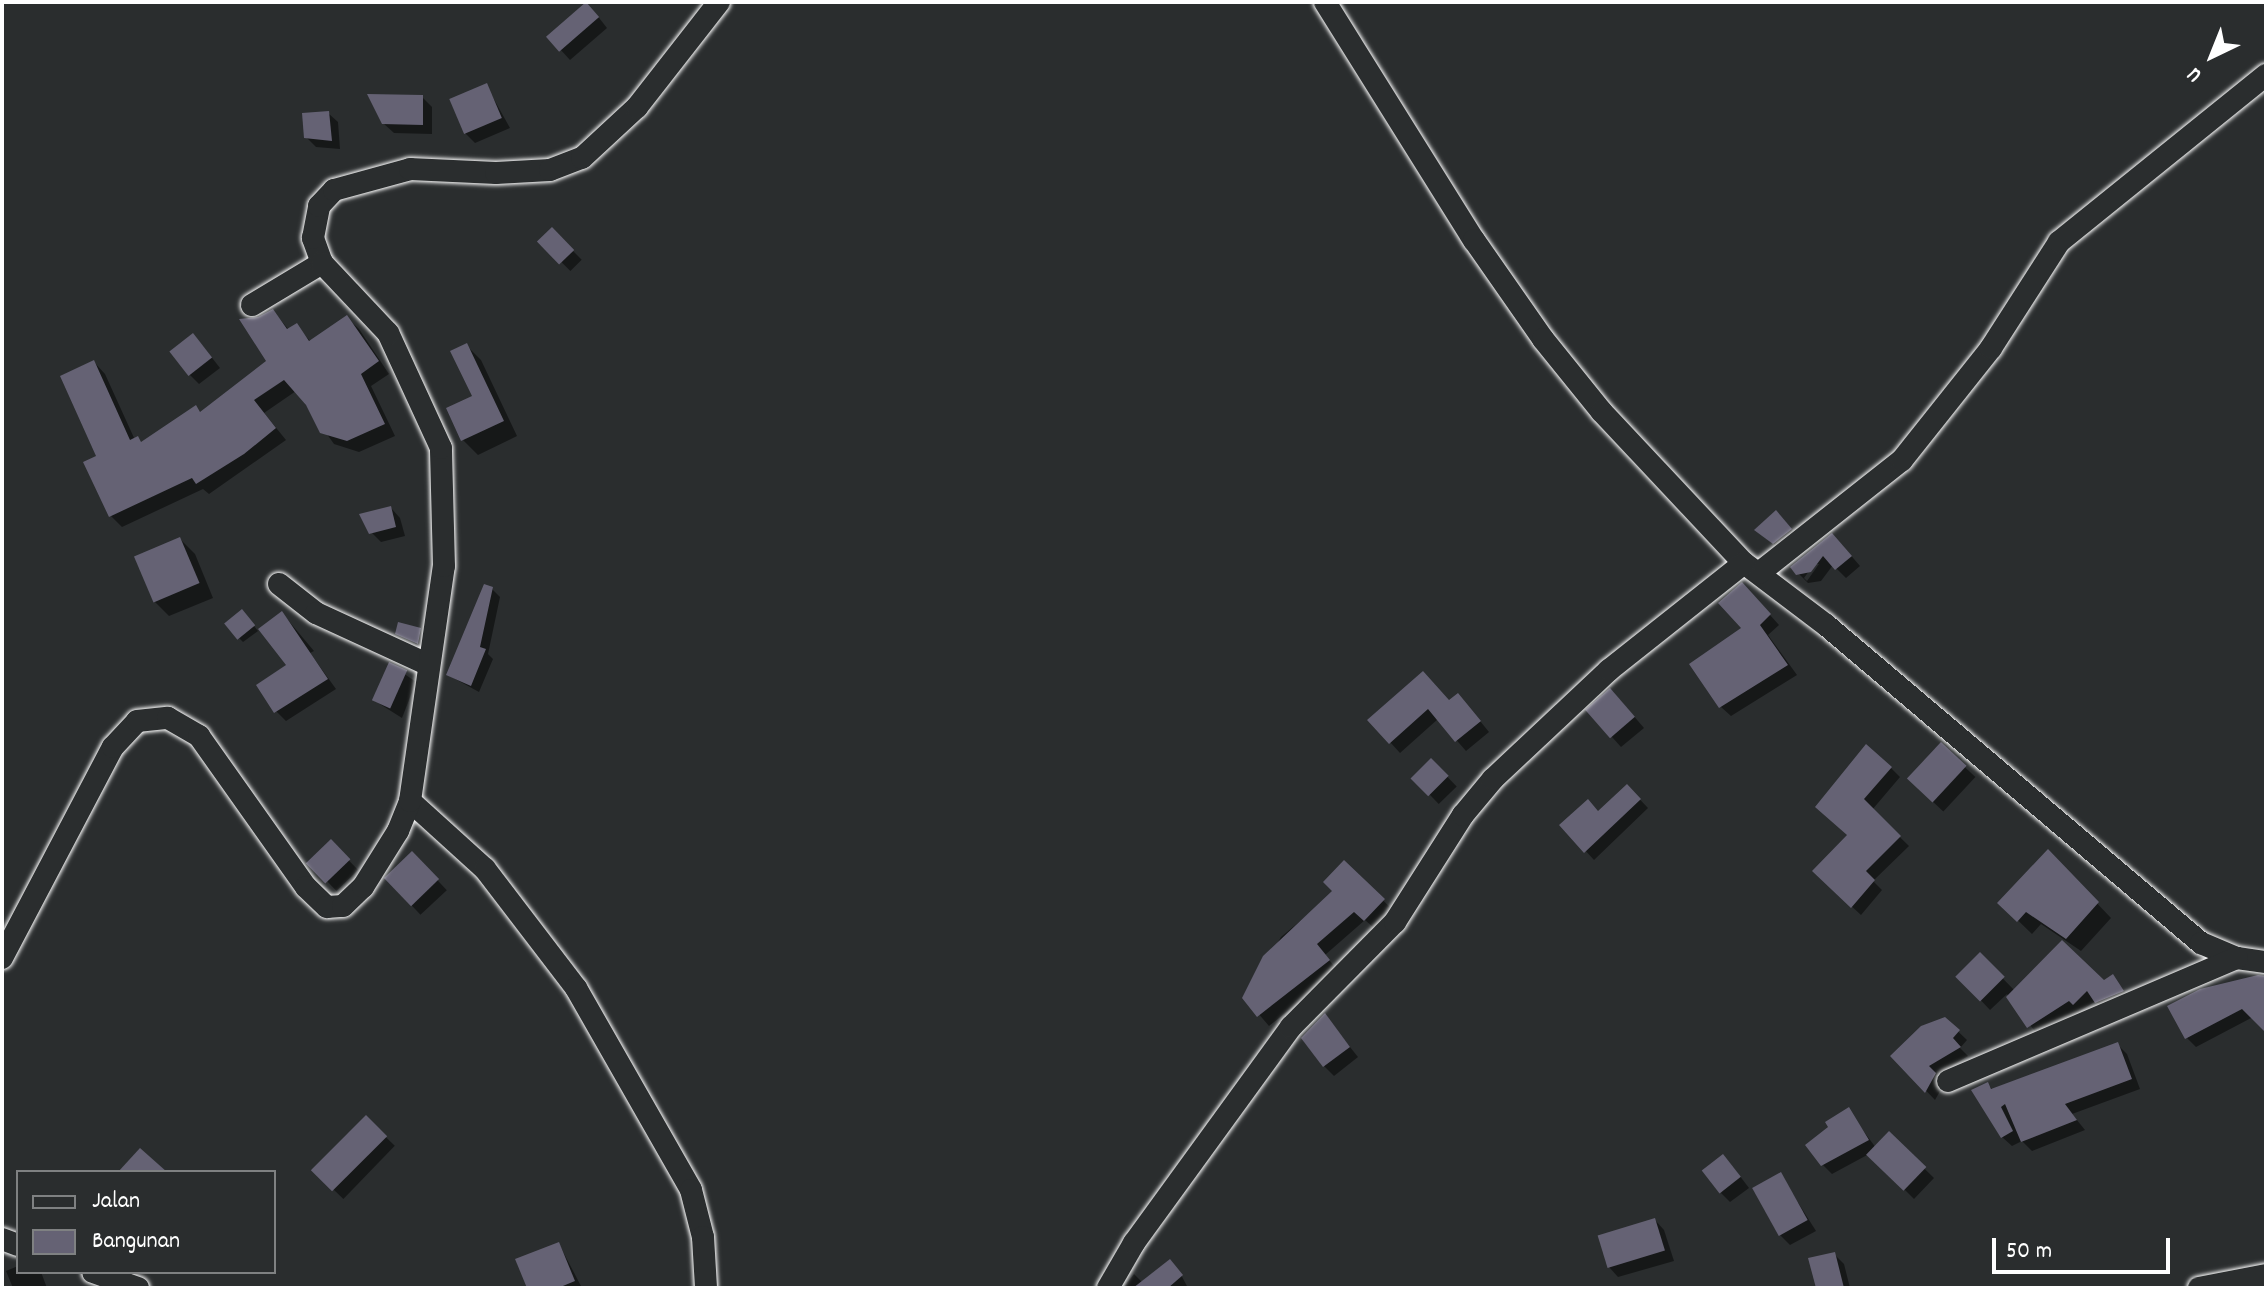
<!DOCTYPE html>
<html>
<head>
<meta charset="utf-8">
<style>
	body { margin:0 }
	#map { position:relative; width:2268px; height:1290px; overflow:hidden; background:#2a2d2e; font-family:Dekko,sans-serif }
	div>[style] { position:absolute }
	.shadow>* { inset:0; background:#0007; transform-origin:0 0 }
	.building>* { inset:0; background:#656274; transform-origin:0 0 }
	.roads { filter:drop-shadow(0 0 2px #fff) drop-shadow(0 0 2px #fff) }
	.minor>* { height:22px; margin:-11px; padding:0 11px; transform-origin:11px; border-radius:11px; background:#2a2d2e }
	span { translate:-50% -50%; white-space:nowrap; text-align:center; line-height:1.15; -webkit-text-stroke:6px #2a2d2e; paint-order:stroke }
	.frame { position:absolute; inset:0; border:4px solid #fff; pointer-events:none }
	.legend { position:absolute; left:16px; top:1170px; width:260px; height:104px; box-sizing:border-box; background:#2a2d2e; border:2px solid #7f8182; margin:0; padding:10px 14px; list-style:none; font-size:24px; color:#fff }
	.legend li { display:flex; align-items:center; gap:16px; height:40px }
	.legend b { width:40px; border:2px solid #7f8182 }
	.north { position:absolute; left:2172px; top:16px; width:80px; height:80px; -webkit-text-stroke:6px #2a2d2e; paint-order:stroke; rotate:223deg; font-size:22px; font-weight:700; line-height:32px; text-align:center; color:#fff }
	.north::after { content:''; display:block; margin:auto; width:28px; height:36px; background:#fff; clip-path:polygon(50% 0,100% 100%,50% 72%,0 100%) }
	.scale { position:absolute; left:1992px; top:1238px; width:178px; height:36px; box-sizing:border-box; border:4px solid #fff; border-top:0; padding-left:10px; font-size:24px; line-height:28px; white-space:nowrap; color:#fff; -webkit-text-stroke:6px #2a2d2e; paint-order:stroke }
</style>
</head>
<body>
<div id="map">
	<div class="shadow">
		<i style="clip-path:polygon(596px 14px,607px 28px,570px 60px,549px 37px)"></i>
		<i style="clip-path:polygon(486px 85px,510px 128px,475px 143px,465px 133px)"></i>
		<i style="clip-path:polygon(422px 97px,432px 107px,432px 134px,394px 133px,383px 123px)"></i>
		<i style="clip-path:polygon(328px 113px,338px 122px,340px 149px,316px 147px,306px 137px)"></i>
		<i style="left:552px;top:230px;width:42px;height:16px;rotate:45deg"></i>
		<i style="clip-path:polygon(273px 311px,289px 330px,296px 325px,311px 342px,347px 318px,359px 329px,389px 374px,371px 386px,395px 436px,359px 452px,334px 444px,296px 391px,264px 413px,286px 440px,209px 494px,203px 489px,122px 527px,111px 516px,99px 457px,94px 362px,105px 374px,135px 440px,142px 444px,201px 414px,269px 361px,242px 319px,253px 321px)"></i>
		<i style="clip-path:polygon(202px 345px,220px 368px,199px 384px,189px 374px)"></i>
		<i style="clip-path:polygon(466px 345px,481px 360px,517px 436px,478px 455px,463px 440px,474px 397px)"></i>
		<i style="clip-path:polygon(391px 508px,400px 518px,405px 536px,381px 542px,371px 532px)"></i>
		<i style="clip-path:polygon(1776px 513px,1800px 539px,1783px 552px,1757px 530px)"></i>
		<i style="clip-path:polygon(180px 539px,195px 554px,213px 598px,169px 616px,154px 601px)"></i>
		<i style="clip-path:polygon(evenodd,1842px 545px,1860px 566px,1846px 578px,1833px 565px,1821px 581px,1808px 583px,1792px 567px,1842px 545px,1814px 564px,1819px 564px,1807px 581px,1804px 578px,1814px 564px)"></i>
		<i style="clip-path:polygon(492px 589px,500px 597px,488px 654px,493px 659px,479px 692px,448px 675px)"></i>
		<i style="clip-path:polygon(1752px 595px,1779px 625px,1768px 635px,1797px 675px,1731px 716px,1721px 707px)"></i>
		<i style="clip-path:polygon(282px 613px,314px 651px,310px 653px,336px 689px,286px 721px,276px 711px,289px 665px)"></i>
		<i style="clip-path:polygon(246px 616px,258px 631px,243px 642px,239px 638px)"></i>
		<i style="clip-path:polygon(420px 630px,422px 647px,397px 633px)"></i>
		<i style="clip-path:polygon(390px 664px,416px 682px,402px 718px,375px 701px)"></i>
		<i style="clip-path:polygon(1620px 700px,1644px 728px,1621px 747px,1612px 737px)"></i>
		<i style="clip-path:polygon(1449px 702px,1467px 705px,1489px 732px,1466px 751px,1438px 719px,1400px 753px,1370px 720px)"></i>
		<i style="left:1941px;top:745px;width:47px;height:47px;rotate:43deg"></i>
		<i style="left:1431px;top:760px;width:37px;height:25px;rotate:46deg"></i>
		<i style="clip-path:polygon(1891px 768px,1900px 777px,1872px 810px,1909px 846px,1873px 881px,1882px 890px,1861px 915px,1823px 880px,1849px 835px,1827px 816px)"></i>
		<i style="clip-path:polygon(1627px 786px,1648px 808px,1594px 860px,1562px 825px,1598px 813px)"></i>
		<i style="left:331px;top:842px;width:39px;height:30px;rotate:46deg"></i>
		<i style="clip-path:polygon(2048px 852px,2111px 918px,2081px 951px,2041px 924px,2032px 934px,2000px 903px)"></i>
		<i style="left:412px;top:853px;width:51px;height:36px;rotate:47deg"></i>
		<i style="clip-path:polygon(1344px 863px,1393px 910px,1375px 929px,1365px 920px,1325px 955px,1338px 971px,1269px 1026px,1245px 998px,1281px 937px,1335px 892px)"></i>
		<i style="clip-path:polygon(1980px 955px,2015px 991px,2103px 983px,2113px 977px,2132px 1001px,2106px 1012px,2096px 1001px,2039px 1037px,2007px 994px,1990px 1010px,1958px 976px)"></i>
		<i style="clip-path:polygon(2266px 980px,2266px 1030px,2253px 1017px,2196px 1047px,2187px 1038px)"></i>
		<i style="clip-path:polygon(1325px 1016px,1358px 1057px,1334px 1076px,1324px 1066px)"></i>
		<i style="clip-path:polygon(1945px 1019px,1967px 1040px,1960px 1048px,1968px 1056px,1936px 1076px,1944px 1084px,1935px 1100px,1893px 1056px)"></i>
		<i style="clip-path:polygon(2117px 1044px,2127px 1054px,2140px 1089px,2072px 1114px,2085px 1130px,2032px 1151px,2022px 1141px,2012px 1146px,2002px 1137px,1988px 1085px,1993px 1090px)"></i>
		<i style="clip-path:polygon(1848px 1110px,1876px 1148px,1889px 1134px,1934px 1178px,1914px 1199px,1869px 1154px,1832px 1174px,1823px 1165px)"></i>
		<i style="left:366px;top:1118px;width:40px;height:74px;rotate:44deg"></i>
		<i style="clip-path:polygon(1733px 1167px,1749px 1188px,1730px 1202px,1721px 1193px)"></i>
		<i style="clip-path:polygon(1780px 1174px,1816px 1231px,1790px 1245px,1780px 1235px)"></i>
		<i style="clip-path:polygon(1655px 1220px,1664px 1230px,1674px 1261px,1618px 1277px,1609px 1267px)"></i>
		<i style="clip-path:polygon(559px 1244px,582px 1288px,529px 1288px)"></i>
		<i style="clip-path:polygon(1834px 1254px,1844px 1264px,1850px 1288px,1818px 1288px)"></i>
		<i style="clip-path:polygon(18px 1266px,18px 1272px,41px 1272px,47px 1288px,13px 1288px,6px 1271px)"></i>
		<i style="clip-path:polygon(1179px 1271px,1188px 1288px,1123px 1288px,1134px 1274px,1143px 1283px)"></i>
	</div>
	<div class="building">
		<i style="left:586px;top:2px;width:20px;height:53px;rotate:49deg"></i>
		<i style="left:487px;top:83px;width:38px;height:41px;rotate:67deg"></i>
		<i style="clip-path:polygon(367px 94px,423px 95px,423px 125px,382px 124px)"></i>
		<i style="clip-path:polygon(329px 111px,332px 141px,304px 138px,302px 113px)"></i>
		<i style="left:552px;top:227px;width:32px;height:21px;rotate:46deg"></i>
		<i style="clip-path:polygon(273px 309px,287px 329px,297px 323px,309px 341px,347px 315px,379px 361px,361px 374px,385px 424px,347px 441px,320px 433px,306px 405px,284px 380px,254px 400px,276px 428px,244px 454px,196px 484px,192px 478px,109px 517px,83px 462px,96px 456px,60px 376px,94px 360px,130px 440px,138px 436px,141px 442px,196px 405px,200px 412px,266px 361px,239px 319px,258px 317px)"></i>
		<i style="left:193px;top:333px;width:31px;height:30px;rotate:52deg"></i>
		<i style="clip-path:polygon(467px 343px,504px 421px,461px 441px,446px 408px,472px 396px,450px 351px)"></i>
		<i style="clip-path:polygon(391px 506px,396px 527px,369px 534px,359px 514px)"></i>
		<i style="clip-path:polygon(1776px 510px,1792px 529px,1773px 544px,1754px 530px)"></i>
		<i style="clip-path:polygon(1832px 533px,1852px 556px,1835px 570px,1823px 556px,1811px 572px,1796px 575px,1790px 567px)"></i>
		<i style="left:180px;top:537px;width:50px;height:50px;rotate:67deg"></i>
		<i style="clip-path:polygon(1742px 582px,1771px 614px,1760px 625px,1788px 665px,1719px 708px,1689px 664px,1741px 628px,1718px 603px)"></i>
		<i style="clip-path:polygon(484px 584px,493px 587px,480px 647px,486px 649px,471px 686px,446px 675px)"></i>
		<i style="left:242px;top:609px;width:21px;height:23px;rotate:51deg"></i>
		<i style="clip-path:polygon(282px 611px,328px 679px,274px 713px,256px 685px,286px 665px,258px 629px)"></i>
		<i style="clip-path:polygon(398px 622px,421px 628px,418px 644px,395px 634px)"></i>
		<i style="left:389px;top:662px;width:20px;height:42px;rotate:24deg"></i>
		<i style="clip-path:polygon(1423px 671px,1449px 700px,1458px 693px,1481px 721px,1455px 742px,1428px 709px,1389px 744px,1367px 720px)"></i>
		<i style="left:1610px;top:688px;width:38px;height:33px;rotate:49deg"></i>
		<i style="left:1941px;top:742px;width:35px;height:50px;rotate:43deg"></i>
		<i style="clip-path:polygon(1866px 744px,1892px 767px,1864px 799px,1901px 836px,1866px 871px,1875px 880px,1851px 908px,1812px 871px,1847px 835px,1815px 807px)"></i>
		<i style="left:1431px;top:758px;width:25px;height:29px;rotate:45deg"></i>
		<i style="clip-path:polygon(1627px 784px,1641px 799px,1584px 853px,1559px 825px,1588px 799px,1598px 811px)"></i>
		<i style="left:331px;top:839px;width:28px;height:35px;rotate:46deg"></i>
		<i style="clip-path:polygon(2048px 849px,2099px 902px,2066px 939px,2026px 912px,2017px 922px,1997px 903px)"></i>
		<i style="left:412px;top:851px;width:39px;height:39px;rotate:46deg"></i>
		<i style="clip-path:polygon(1344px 860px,1385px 899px,1364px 921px,1354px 912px,1317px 944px,1330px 960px,1257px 1017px,1242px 998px,1263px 956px,1332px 891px,1323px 882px)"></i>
		<i style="clip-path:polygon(2062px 940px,2104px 980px,2113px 974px,2124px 991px,2095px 1003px,2087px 991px,2073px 1005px,2069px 1001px,2027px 1028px,2006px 997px)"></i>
		<i style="left:1980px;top:952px;width:35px;height:35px;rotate:45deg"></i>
		<i style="clip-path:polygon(2258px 975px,2266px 976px,2266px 1033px,2242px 1009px,2185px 1039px,2167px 1006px,2200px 989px)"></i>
		<i style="clip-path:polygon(1325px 1013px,1350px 1047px,1323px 1067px,1301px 1038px)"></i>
		<i style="clip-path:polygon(1945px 1017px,1960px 1030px,1953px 1038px,1961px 1047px,1929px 1066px,1936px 1073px,1925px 1093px,1890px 1056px,1921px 1026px)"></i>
		<i style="clip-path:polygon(2118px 1042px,2132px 1079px,2065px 1104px,2077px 1120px,2021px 1142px,2005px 1104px,2001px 1107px,2013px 1131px,2001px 1138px,1971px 1090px,1988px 1082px,1991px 1089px)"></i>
		<i style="clip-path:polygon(1849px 1107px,1869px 1140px,1821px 1166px,1805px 1145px,1828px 1127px,1825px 1122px)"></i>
		<i style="left:366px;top:1115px;width:30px;height:78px;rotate:45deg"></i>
		<i style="left:1889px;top:1131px;width:52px;height:33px;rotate:44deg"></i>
		<i style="clip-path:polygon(140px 1148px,167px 1172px,118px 1172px)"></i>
		<i style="left:1723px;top:1154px;width:29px;height:27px;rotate:52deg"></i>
		<i style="left:1781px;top:1172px;width:55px;height:33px;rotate:61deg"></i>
		<i style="left:1655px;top:1218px;width:34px;height:60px;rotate:73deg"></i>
		<i style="clip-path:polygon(559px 1242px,575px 1281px,558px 1288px,527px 1288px,515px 1259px)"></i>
		<i style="clip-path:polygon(1835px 1252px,1844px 1288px,1816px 1288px,1808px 1258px)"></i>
		<i style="clip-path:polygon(1170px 1259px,1183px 1275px,1168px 1288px,1133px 1288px)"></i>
	</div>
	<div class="roads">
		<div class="minor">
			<i style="left:1325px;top:2px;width:281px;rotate:58deg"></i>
			<i style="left:1474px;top:240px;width:121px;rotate:55.1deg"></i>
			<i style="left:1543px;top:339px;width:94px;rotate:51.1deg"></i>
			<i style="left:1602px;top:412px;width:207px;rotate:46.8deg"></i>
			<i style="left:1744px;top:563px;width:103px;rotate:37.1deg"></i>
			<i style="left:1826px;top:625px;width:492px;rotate:40.3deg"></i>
			<i style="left:2201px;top:943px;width:39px;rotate:23deg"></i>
			<i style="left:2237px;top:958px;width:29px;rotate:8deg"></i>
			<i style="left:252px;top:305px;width:82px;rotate:-31deg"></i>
			<i style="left:322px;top:263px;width:27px;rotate:-110deg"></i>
			<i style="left:313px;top:238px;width:33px;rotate:-79deg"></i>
			<i style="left:319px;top:206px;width:22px;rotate:-47deg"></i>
			<i style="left:334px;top:190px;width:79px;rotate:-15.4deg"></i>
			<i style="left:410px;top:169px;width:86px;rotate:2.7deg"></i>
			<i style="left:496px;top:173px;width:54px;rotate:-3.2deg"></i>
			<i style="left:550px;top:170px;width:34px;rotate:-21deg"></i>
			<i style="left:582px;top:158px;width:75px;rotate:-42.8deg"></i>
			<i style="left:637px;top:107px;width:133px;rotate:-52deg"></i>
			<i style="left:1759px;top:573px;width:182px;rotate:-38.3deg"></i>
			<i style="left:1902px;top:460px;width:143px;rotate:-51.5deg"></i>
			<i style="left:1991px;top:348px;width:126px;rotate:-57.3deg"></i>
			<i style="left:2059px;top:242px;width:266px;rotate:-38.9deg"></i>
			<i style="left:279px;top:584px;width:47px;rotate:38.1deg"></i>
			<i style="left:316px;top:613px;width:122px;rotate:24.7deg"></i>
			<i style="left:410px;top:801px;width:101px;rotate:42.2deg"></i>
			<i style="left:485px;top:869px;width:150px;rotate:52.6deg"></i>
			<i style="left:576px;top:988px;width:232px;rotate:60.3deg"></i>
			<i style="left:691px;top:1190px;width:49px;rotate:75.7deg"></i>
			<i style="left:703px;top:1237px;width:51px;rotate:86.6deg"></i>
			<i style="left:2px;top:958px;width:238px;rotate:-62.3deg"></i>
			<i style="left:113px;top:747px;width:35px;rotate:-47deg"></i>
			<i style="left:137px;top:721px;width:31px;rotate:-6deg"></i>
			<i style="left:168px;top:718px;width:36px;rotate:30deg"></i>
			<i style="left:199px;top:736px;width:185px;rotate:54.7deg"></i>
			<i style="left:306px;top:887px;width:29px;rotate:44deg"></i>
			<i style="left:327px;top:907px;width:16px;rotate:-4deg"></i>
			<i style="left:343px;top:906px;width:28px;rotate:-44deg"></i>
			<i style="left:363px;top:887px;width:66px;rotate:-58deg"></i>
			<i style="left:398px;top:831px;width:32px;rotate:-68deg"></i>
			<i style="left:410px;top:801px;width:237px;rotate:-81.8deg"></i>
			<i style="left:444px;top:566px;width:118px;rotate:-91.5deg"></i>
			<i style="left:441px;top:448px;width:127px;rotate:-114.7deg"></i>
			<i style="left:388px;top:333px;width:96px;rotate:-133.3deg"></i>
			<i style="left:1948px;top:1081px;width:314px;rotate:-23.1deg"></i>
			<i style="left:2px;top:1239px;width:17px;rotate:21deg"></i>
			<i style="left:93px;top:1272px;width:48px;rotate:19.6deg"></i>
			<i style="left:1108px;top:1288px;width:52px;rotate:-60deg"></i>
			<i style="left:1134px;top:1243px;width:267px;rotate:-54deg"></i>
			<i style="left:1291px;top:1027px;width:148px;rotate:-45.3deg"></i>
			<i style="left:1395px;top:922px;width:127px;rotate:-57.6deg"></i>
			<i style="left:1463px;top:815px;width:47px;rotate:-50.2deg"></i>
			<i style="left:1493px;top:779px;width:159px;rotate:-43.2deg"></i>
			<i style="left:1609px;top:670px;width:172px;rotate:-38.4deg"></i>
			<i style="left:2199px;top:1288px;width:68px;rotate:-11deg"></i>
		</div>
	</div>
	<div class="frame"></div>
	<ul class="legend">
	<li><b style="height:10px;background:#2a2d2e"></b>Jalan</li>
	<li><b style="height:22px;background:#656274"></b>Bangunan</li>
	</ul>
	<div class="north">U</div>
	<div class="scale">50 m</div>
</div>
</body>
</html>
